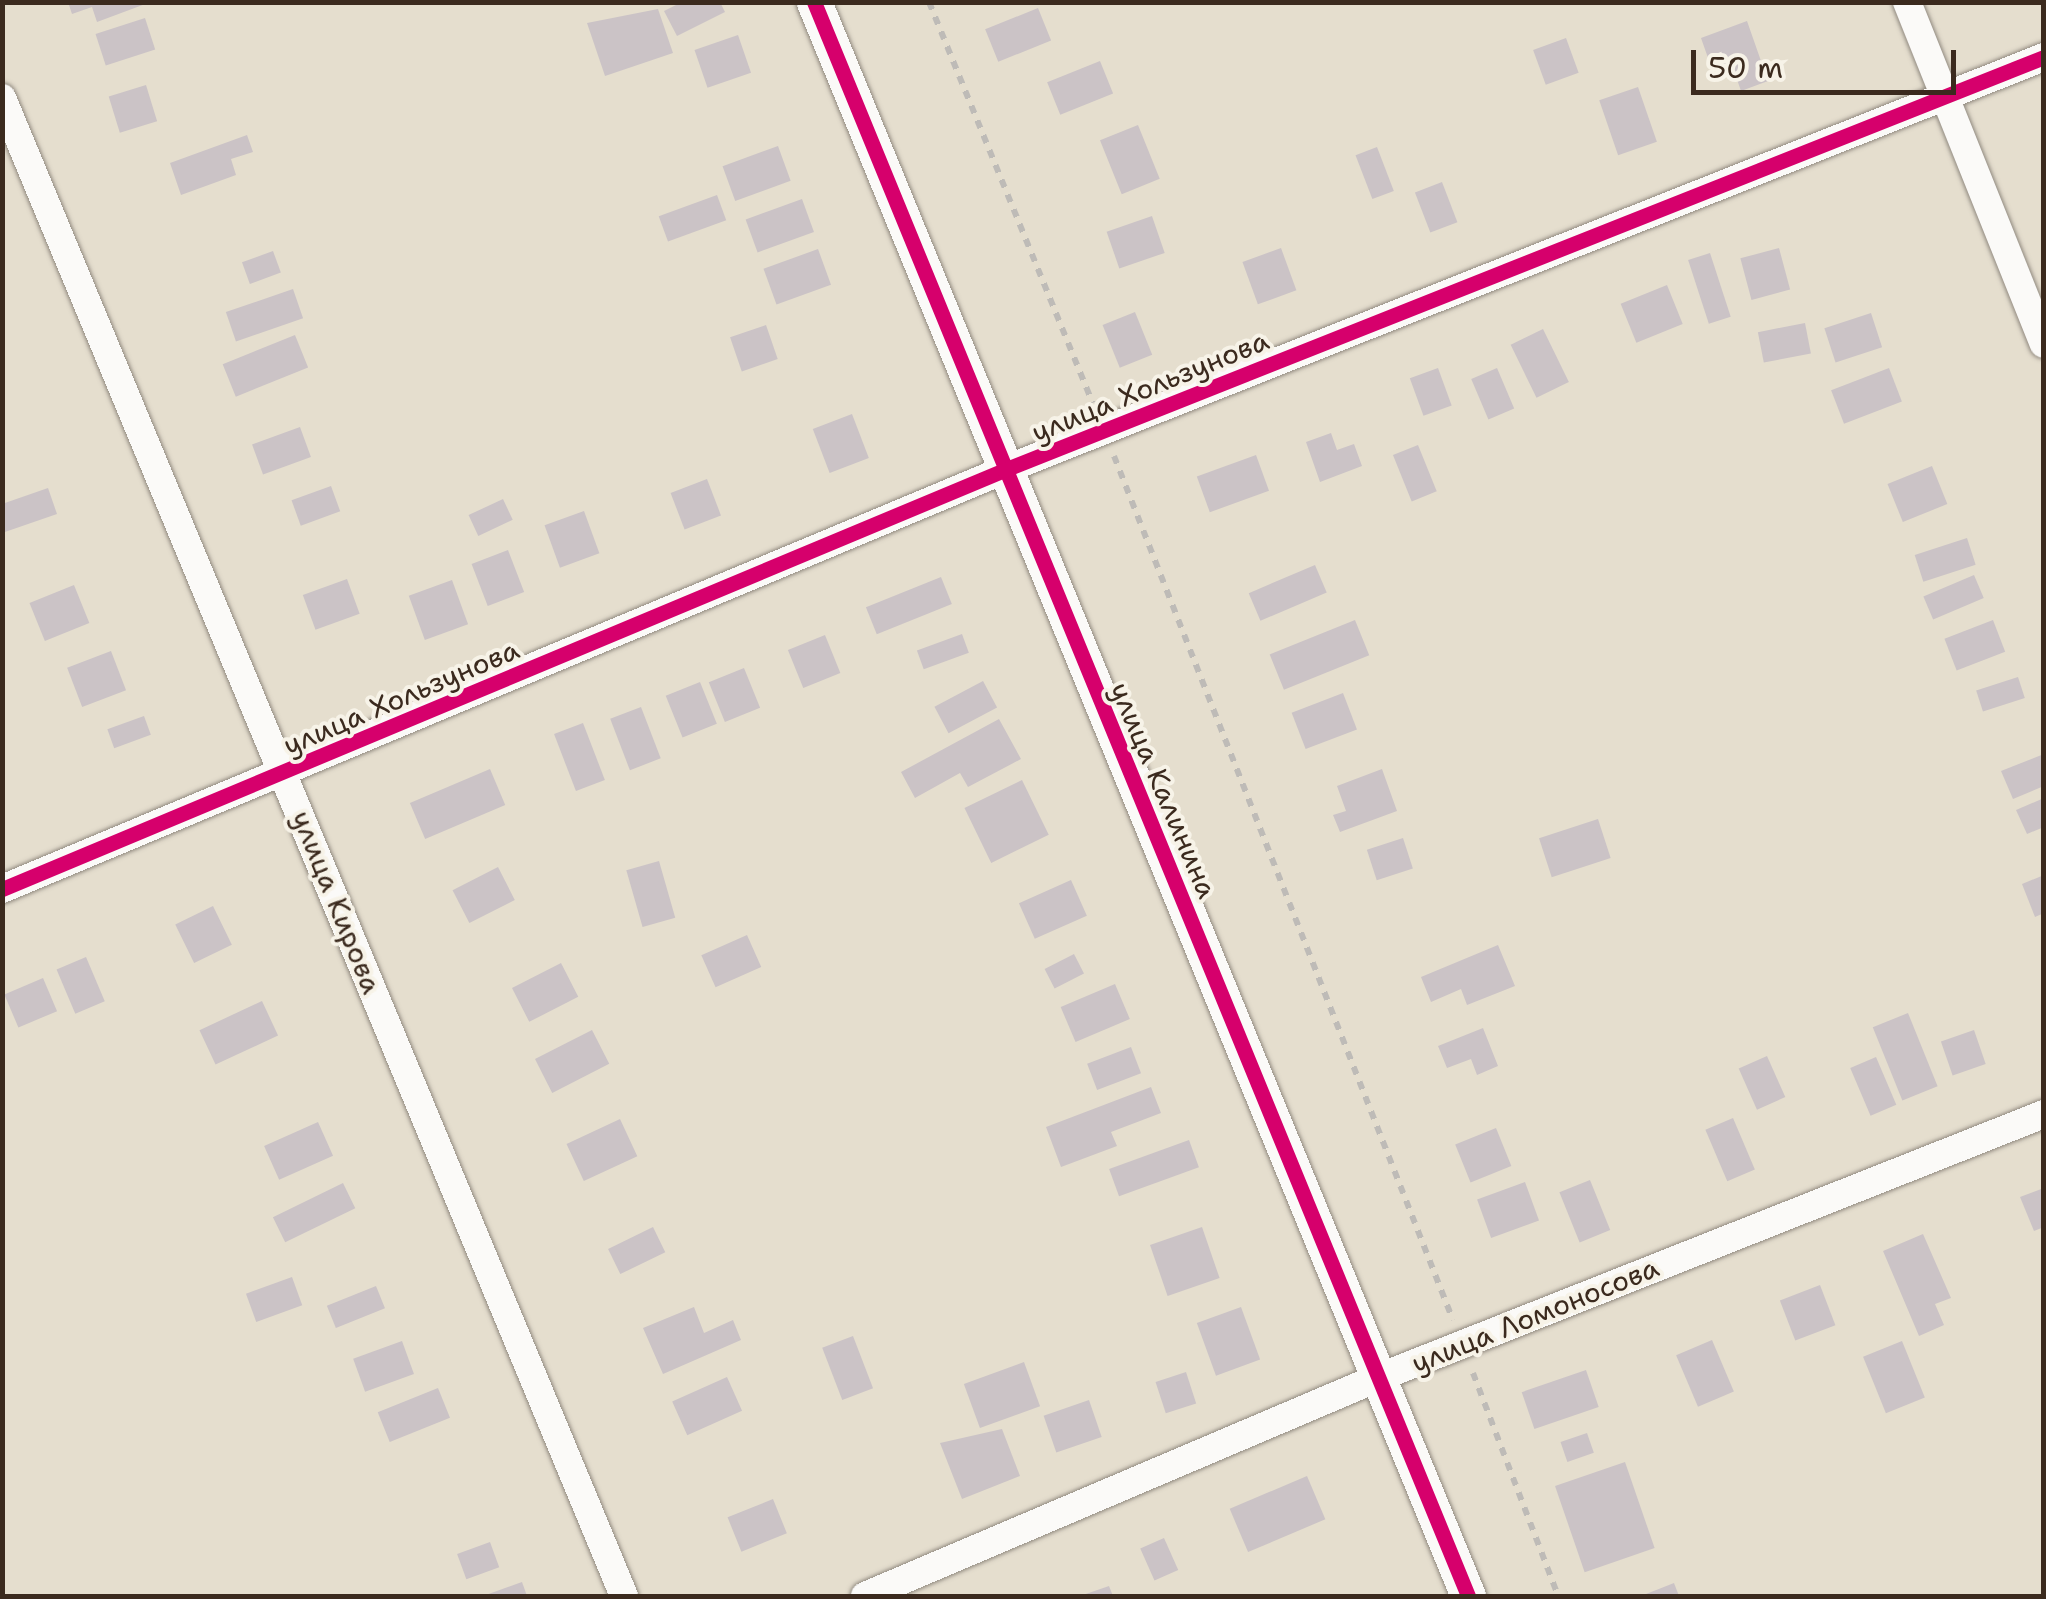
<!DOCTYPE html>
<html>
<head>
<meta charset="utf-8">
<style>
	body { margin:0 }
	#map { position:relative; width:2046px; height:1599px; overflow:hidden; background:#e5dece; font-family:"Shantell Sans",sans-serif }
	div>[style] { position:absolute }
	.building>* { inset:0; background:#cbc3c6; transform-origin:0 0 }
	.path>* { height:6px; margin-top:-3px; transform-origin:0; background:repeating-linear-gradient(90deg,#bebbb7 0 8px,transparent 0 16px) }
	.roads { filter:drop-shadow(0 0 2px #918a80) drop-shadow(0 0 2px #918a80) }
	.minor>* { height:28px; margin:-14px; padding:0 14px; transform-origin:14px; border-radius:14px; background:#fbfaf8 }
	.tertiary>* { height:35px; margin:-17.5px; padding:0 17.5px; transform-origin:17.5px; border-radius:17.5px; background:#fbfaf8 }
	.cycleway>* { height:15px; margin:-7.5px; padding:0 7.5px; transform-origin:7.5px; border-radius:7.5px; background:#d6006c }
	span { translate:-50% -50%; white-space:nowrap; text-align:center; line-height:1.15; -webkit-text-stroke:8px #f7f3e8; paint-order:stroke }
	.street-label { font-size:28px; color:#3b2a1e }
	.frame { position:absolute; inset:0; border:5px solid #3b2a1e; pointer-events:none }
	.scale { position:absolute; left:1691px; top:50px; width:265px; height:45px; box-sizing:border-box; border:5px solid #3b2a1e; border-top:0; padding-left:12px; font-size:30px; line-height:35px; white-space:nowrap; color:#3b2a1e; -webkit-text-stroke:8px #f7f3e8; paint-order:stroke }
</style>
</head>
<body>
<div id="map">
	<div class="building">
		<i style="clip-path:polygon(68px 2px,148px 2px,148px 3px,97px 22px,92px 7px,72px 14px)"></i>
		<i style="clip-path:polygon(682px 2px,720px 2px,725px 12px,677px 36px,664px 11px)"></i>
		<i style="left:1038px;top:8px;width:35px;height:57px;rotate:68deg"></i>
		<i style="clip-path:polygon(658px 9px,673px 53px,605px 76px,587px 23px)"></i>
		<i style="left:145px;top:18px;width:33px;height:52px;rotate:72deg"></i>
		<i style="clip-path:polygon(1747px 21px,1768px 81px,1741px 91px,1732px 65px,1713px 72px,1701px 38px)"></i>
		<i style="left:738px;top:35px;width:40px;height:46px;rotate:71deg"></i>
		<i style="left:1566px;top:38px;width:37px;height:35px;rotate:70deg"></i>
		<i style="left:1100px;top:61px;width:35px;height:57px;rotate:68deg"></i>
		<i style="left:146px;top:85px;width:38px;height:39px;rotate:73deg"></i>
		<i style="left:1638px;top:87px;width:58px;height:41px;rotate:71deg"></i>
		<i style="left:1138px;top:125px;width:58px;height:41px;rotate:68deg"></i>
		<i style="clip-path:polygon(247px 135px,253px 152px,231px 159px,236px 175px,181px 195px,170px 163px)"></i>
		<i style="left:778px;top:146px;width:37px;height:59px;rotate:70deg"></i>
		<i style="left:1377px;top:147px;width:47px;height:23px;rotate:69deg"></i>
		<i style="left:1442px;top:182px;width:43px;height:29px;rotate:69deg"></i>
		<i style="left:717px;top:195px;width:27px;height:62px;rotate:70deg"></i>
		<i style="left:802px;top:199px;width:35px;height:60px;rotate:70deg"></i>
		<i style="left:1152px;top:216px;width:39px;height:48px;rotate:71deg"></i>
		<i style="left:1281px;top:248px;width:45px;height:41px;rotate:70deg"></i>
		<i style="left:1779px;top:248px;width:43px;height:40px;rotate:75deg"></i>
		<i style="left:818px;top:249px;width:38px;height:58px;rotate:70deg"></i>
		<i style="left:273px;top:251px;width:23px;height:33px;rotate:70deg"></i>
		<i style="left:1710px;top:253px;width:67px;height:23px;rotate:72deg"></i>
		<i style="left:1667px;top:285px;width:42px;height:50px;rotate:68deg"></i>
		<i style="left:293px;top:289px;width:31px;height:71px;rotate:71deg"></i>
		<i style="left:1135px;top:312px;width:46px;height:35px;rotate:68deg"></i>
		<i style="left:1871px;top:313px;width:36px;height:49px;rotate:72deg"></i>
		<i style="left:1805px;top:323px;width:31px;height:48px;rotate:79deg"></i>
		<i style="left:766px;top:325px;width:36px;height:38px;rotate:71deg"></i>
		<i style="left:1543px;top:329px;width:59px;height:36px;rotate:64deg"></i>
		<i style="left:295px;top:335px;width:35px;height:78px;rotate:68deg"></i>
		<i style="left:1438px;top:368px;width:40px;height:30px;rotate:70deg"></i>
		<i style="left:1497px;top:368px;width:44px;height:28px;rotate:67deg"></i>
		<i style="left:1889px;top:368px;width:36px;height:62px;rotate:69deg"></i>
		<i style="left:852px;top:414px;width:47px;height:42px;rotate:69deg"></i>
		<i style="left:300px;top:427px;width:32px;height:51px;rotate:70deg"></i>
		<i style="clip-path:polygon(1331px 433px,1337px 450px,1354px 444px,1362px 466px,1320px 482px,1306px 442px)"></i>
		<i style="left:1418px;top:445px;width:50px;height:27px;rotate:68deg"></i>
		<i style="left:1256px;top:455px;width:38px;height:63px;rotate:70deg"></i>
		<i style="left:1932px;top:466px;width:41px;height:48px;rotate:68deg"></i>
		<i style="left:707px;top:479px;width:39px;height:39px;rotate:69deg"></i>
		<i style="left:331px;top:486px;width:27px;height:42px;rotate:70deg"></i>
		<i style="clip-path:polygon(48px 488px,57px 514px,2px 533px,2px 504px)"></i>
		<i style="left:503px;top:499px;width:23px;height:38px;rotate:65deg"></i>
		<i style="left:584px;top:511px;width:45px;height:42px;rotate:70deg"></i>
		<i style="left:1967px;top:538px;width:28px;height:55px;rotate:72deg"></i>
		<i style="left:508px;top:550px;width:45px;height:39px;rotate:69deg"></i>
		<i style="left:1315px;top:565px;width:30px;height:72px;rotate:67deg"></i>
		<i style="left:1974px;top:575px;width:25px;height:55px;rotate:67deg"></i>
		<i style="left:941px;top:577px;width:29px;height:81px;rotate:68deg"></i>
		<i style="left:347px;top:579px;width:37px;height:47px;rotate:70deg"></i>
		<i style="left:452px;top:580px;width:47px;height:46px;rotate:70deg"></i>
		<i style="left:74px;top:585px;width:41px;height:48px;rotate:68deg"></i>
		<i style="left:1355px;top:620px;width:38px;height:92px;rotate:68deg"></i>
		<i style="left:1993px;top:620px;width:34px;height:52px;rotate:69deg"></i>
		<i style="left:962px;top:634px;width:20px;height:48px;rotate:70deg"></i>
		<i style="left:825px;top:635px;width:41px;height:40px;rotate:68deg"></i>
		<i style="left:111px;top:651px;width:42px;height:47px;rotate:69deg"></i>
		<i style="left:744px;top:668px;width:43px;height:38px;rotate:68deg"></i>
		<i style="left:2018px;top:677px;width:22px;height:44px;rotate:72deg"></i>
		<i style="left:983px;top:681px;width:30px;height:55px;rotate:62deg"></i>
		<i style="left:700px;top:682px;width:45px;height:37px;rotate:68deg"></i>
		<i style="left:1343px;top:693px;width:39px;height:55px;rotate:69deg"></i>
		<i style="left:641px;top:707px;width:55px;height:33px;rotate:69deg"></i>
		<i style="left:144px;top:716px;width:20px;height:39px;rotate:70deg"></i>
		<i style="clip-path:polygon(999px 719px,1021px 759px,968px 787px,960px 773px,915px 798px,901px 772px)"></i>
		<i style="left:583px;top:723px;width:61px;height:31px;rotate:69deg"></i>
		<i style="clip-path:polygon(2044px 754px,2044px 786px,2013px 799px,2001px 771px)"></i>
		<i style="left:490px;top:769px;width:39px;height:87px;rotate:67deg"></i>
		<i style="clip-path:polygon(1382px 769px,1397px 811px,1340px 832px,1333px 815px,1346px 811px,1337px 786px)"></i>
		<i style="left:1022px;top:780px;width:61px;height:64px;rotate:64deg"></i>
		<i style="clip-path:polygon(2044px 798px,2044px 827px,2027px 834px,2016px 810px)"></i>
		<i style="left:1598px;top:819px;width:41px;height:62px;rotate:72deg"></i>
		<i style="left:1403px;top:838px;width:32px;height:38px;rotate:72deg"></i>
		<i style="left:659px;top:861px;width:59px;height:34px;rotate:74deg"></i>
		<i style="left:498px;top:867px;width:37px;height:51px;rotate:63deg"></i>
		<i style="clip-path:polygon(2044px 875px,2044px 913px,2035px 917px,2022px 884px)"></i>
		<i style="left:1071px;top:880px;width:39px;height:57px;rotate:66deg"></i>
		<i style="left:213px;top:906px;width:43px;height:42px;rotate:64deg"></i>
		<i style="left:747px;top:935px;width:35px;height:50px;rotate:66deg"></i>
		<i style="clip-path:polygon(1498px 945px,1515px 986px,1467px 1005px,1461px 989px,1431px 1002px,1421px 977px)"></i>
		<i style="left:1074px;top:954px;width:22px;height:33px;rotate:63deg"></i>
		<i style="left:86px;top:957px;width:48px;height:32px;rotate:67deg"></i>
		<i style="left:561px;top:963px;width:38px;height:55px;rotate:63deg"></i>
		<i style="left:43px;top:978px;width:36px;height:42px;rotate:67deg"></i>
		<i style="left:1115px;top:984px;width:38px;height:59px;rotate:67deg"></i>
		<i style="left:262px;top:1001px;width:38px;height:69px;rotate:65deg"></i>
		<i style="left:1908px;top:1013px;width:79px;height:38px;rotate:68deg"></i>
		<i style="clip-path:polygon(1483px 1028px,1498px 1066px,1477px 1075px,1471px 1059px,1447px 1068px,1438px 1046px)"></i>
		<i style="left:592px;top:1030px;width:38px;height:64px;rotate:63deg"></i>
		<i style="left:1974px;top:1030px;width:36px;height:35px;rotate:71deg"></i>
		<i style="left:1131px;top:1047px;width:28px;height:47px;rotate:69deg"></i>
		<i style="left:1767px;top:1056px;width:45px;height:31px;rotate:66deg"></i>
		<i style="left:1876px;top:1057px;width:52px;height:28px;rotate:67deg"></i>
		<i style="clip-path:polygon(1151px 1087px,1161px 1113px,1111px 1132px,1117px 1146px,1061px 1167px,1046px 1127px)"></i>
		<i style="left:1733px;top:1118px;width:56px;height:30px;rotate:67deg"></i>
		<i style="left:620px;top:1119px;width:41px;height:59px;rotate:65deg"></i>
		<i style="left:318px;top:1122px;width:37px;height:59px;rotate:66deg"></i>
		<i style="left:1496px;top:1128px;width:41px;height:44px;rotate:68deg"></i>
		<i style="left:1189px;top:1140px;width:29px;height:85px;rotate:70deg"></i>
		<i style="left:1590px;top:1180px;width:54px;height:33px;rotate:68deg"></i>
		<i style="left:1525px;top:1182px;width:41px;height:51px;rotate:70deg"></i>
		<i style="left:343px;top:1183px;width:28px;height:78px;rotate:64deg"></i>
		<i style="clip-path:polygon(2044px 1188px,2044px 1227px,2034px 1231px,2020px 1197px)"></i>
		<i style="left:653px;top:1227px;width:28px;height:50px;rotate:64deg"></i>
		<i style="left:1202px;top:1227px;width:54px;height:55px;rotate:71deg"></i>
		<i style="clip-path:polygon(1923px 1234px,1951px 1298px,1935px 1304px,1944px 1325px,1919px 1336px,1883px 1251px)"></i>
		<i style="left:292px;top:1277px;width:30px;height:49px;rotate:70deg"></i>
		<i style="left:1820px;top:1285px;width:43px;height:43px;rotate:69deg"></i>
		<i style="left:376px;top:1286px;width:24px;height:53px;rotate:68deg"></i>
		<i style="clip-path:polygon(694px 1307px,704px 1333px,733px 1320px,741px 1340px,663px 1374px,643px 1328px)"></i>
		<i style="left:1241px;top:1307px;width:56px;height:47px;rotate:70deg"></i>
		<i style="left:853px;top:1336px;width:56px;height:33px;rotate:69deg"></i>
		<i style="left:1712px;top:1340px;width:56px;height:39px;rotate:67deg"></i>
		<i style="left:402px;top:1341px;width:35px;height:52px;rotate:70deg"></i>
		<i style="left:1902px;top:1341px;width:61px;height:42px;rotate:68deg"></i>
		<i style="left:1024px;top:1362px;width:47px;height:64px;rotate:70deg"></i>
		<i style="left:1586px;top:1370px;width:39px;height:68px;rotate:71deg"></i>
		<i style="left:1186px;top:1372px;width:33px;height:32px;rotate:72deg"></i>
		<i style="left:727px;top:1377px;width:37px;height:60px;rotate:66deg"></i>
		<i style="left:438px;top:1388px;width:32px;height:65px;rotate:68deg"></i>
		<i style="left:1089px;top:1400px;width:39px;height:48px;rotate:71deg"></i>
		<i style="clip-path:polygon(1002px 1429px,1020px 1476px,962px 1499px,940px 1443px)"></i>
		<i style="left:1587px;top:1433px;width:21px;height:28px;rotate:71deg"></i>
		<i style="left:1625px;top:1462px;width:91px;height:74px;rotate:71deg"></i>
		<i style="left:1307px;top:1476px;width:47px;height:84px;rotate:67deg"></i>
		<i style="left:773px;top:1499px;width:37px;height:49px;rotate:68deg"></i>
		<i style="left:1164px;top:1538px;width:35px;height:26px;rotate:66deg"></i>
		<i style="left:490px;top:1542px;width:27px;height:35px;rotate:70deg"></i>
		<i style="clip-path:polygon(522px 1582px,527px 1596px,483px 1596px)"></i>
		<i style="clip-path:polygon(1674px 1583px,1679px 1596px,1641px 1596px)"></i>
		<i style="clip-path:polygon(1109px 1586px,1113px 1596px,1080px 1596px)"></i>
	</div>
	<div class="path">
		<i style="left:929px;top:2px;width:433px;rotate:67.8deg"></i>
		<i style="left:1114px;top:456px;width:928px;rotate:68.58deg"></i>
		<i style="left:1473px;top:1373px;width:239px;rotate:69.1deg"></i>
	</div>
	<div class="roads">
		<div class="minor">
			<i style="left:1907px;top:2px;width:368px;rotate:68.2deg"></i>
			<i style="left:2px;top:98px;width:1622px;rotate:67.45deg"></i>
			<i style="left:2px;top:889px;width:1086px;rotate:-22.69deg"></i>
			<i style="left:1004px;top:470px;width:1119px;rotate:-21.66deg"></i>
			<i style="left:865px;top:1596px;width:560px;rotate:-23.04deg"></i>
			<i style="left:1380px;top:1377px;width:714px;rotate:-21.61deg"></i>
		</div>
		<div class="tertiary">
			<i style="left:814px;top:2px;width:1723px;rotate:67.69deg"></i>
		</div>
	</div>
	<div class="cycleway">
		<i style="left:814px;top:2px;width:1723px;rotate:67.69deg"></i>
		<i style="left:2px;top:889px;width:1086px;rotate:-22.69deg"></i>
		<i style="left:1004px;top:470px;width:1119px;rotate:-21.66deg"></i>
	</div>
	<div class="street-label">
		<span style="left:1150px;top:386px;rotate:-22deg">улица Хользунова</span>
		<span style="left:401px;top:697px;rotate:-23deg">улица Хользунова</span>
		<span style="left:1164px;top:790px;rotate:67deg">улица Калинина</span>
		<span style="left:337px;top:902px;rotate:68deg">улица Кирова</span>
		<span style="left:1535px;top:1315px;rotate:-22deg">улица Ломоносова</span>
	</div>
	<div class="frame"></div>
	<div class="scale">50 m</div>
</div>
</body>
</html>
